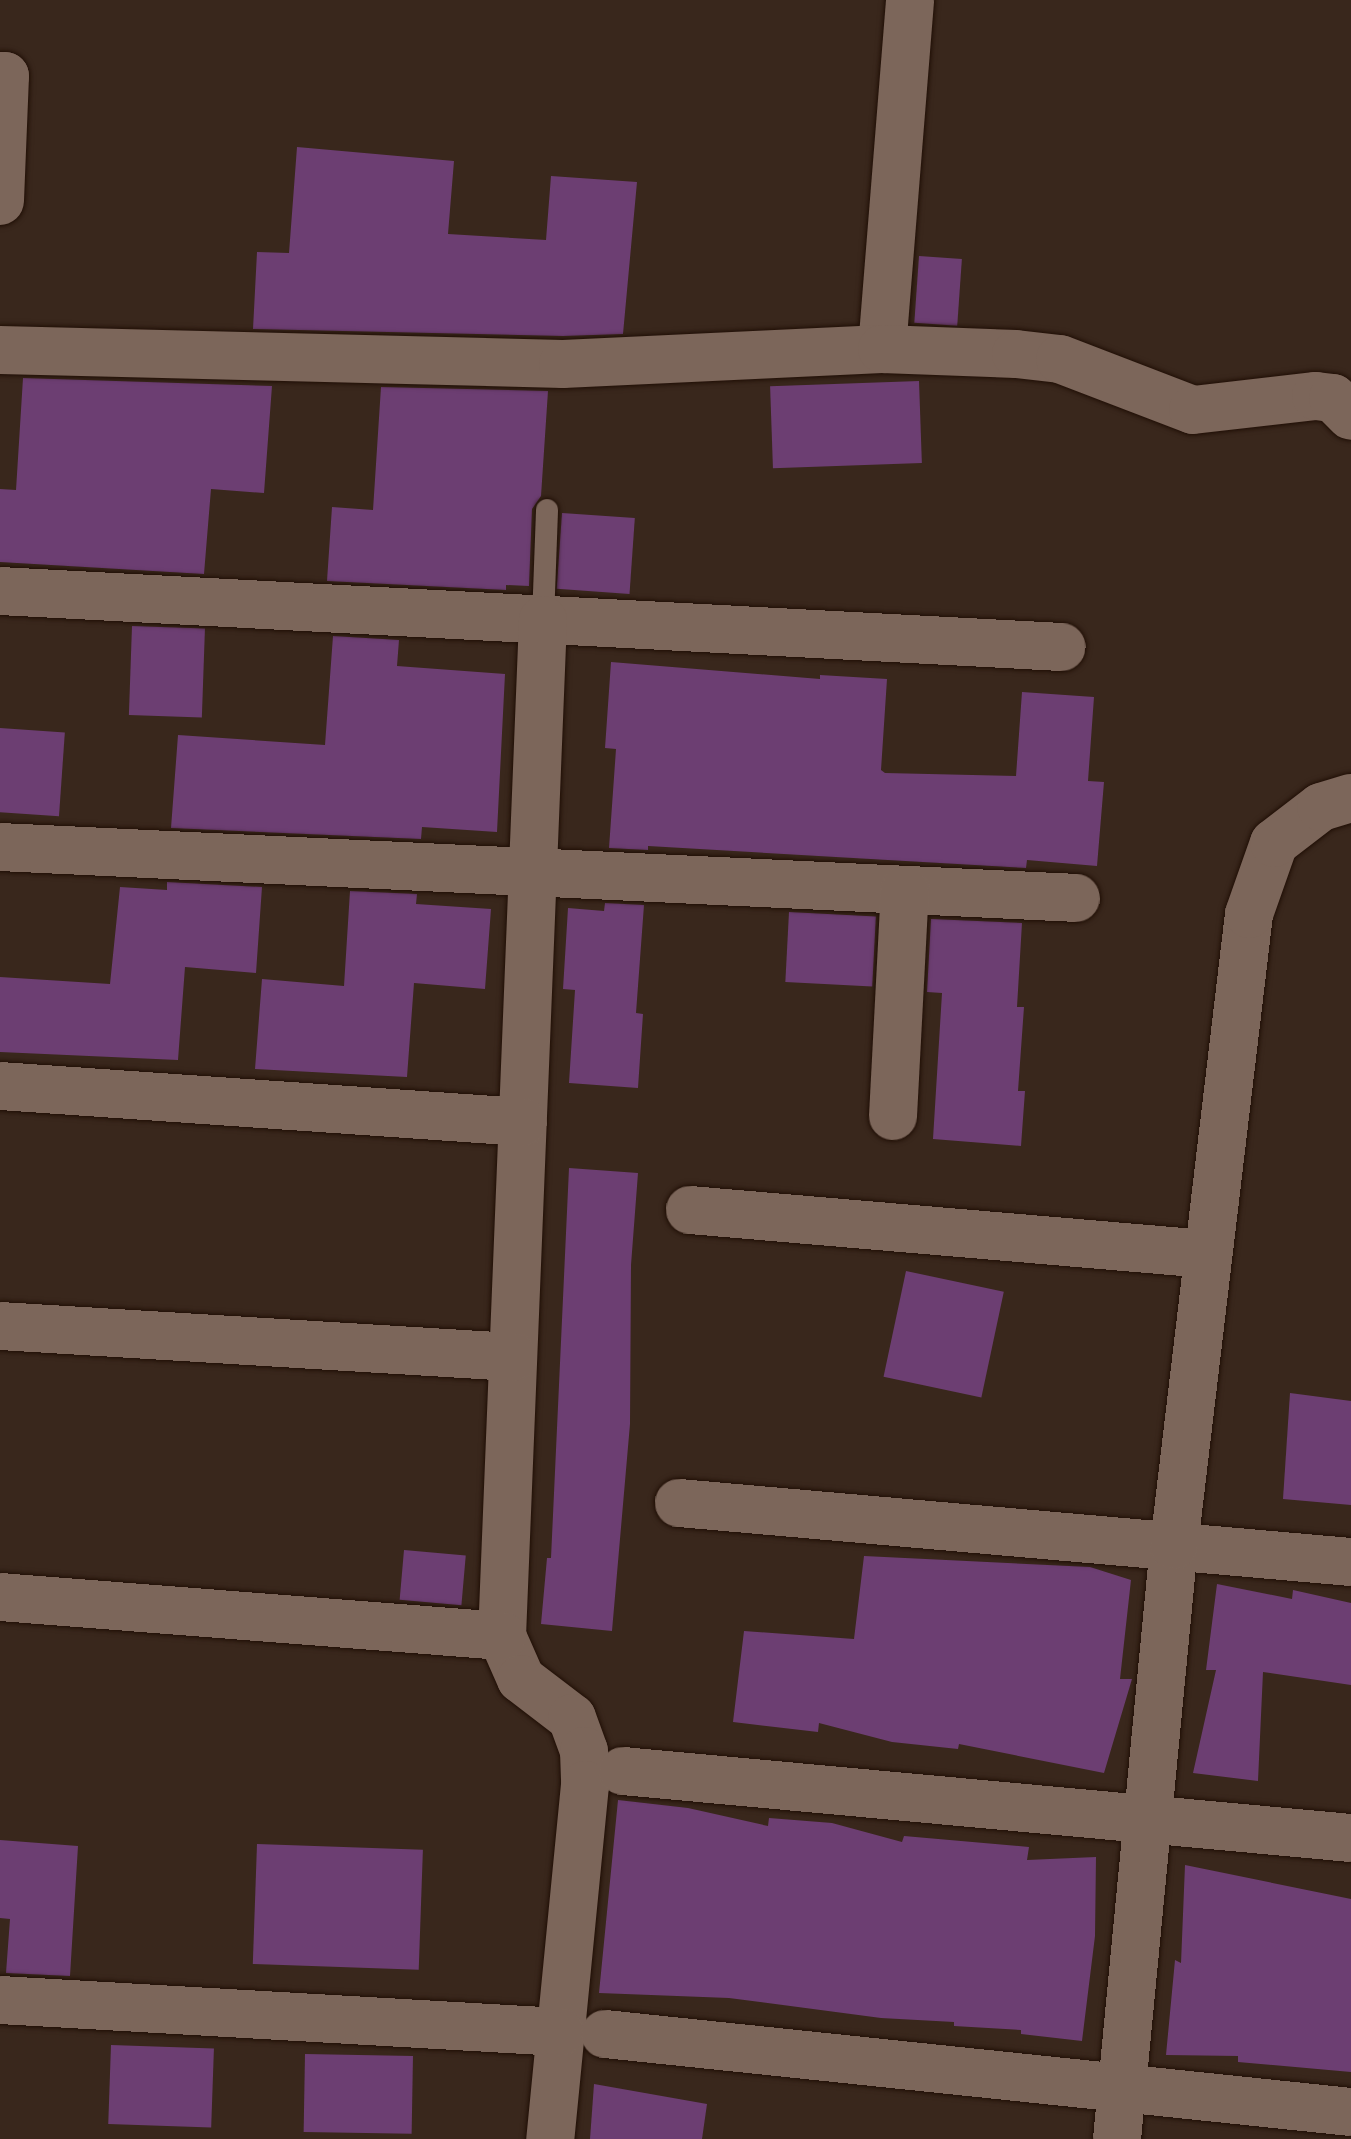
<!DOCTYPE html>
<html>
<head>
<meta charset="utf-8">
<style>
	body { margin:0 }
	#map { position:relative; width:1351px; height:2139px; overflow:hidden; background:#39271c; font-family:Ubuntu,sans-serif }
	div>[style] { position:absolute }
	.building>* { inset:0; background:#6c3e72; transform-origin:0 0 }
	.roads { filter:drop-shadow(0 0 2px #200f06) drop-shadow(0 0 2px #200f06) }
	.service>* { height:22px; margin:-11px; padding:0 11px; transform-origin:11px; border-radius:11px; background:#7c665a }
	.minor>* { height:48px; margin:-24px; padding:0 24px; transform-origin:24px; border-radius:24px; background:#7c665a }
	span { translate:-50% -50%; white-space:nowrap; text-align:center; line-height:1.15; -webkit-text-stroke:10px #1a120d; paint-order:stroke }
</style>
</head>
<body>
<div id="map">
	<div class="building">
		<i style="clip-path:polygon(297px 147px,454px 161px,448px 234px,546px 240px,551px 176px,637px 182px,623px 334px,563px 336px,253px 329px,257px 252px,289px 253px)"></i>
		<i style="left:919px;top:256px;width:43px;height:67px;rotate:4deg"></i>
		<i style="clip-path:polygon(23px 378px,272px 386px,264px 493px,211px 489px,204px 574px,0 562px,0 489px,16px 490px)"></i>
		<i style="left:919px;top:381px;width:82px;height:149px;rotate:88deg"></i>
		<i style="clip-path:polygon(381px 387px,548px 391px,541px 496px,532px 509px,529px 586px,506px 585px,506px 590px,327px 581px,332px 507px,373px 510px)"></i>
		<i style="left:562px;top:513px;width:73px;height:76px;rotate:4deg"></i>
		<i style="left:132px;top:626px;width:73px;height:89px;rotate:2deg"></i>
		<i style="clip-path:polygon(333px 636px,399px 640px,397px 666px,505px 674px,497px 832px,422px 827px,421px 839px,171px 828px,178px 735px,325px 745px)"></i>
		<i style="clip-path:polygon(611px 662px,820px 679px,820px 675px,887px 679px,881px 770px,885px 773px,1016px 776px,1022px 692px,1094px 697px,1088px 781px,1104px 782px,1097px 866px,1027px 860px,1026px 868px,648px 846px,648px 850px,609px 848px,616px 749px,605px 748px)"></i>
		<i style="left:0;top:728px;width:65px;height:84px;rotate:4deg"></i>
		<i style="clip-path:polygon(167px 882px,262px 887px,256px 973px,185px 967px,178px 1060px,0 1052px,0 977px,110px 984px,120px 887px,167px 890px)"></i>
		<i style="clip-path:polygon(350px 891px,417px 894px,416px 904px,491px 909px,485px 989px,414px 983px,407px 1077px,255px 1069px,262px 979px,344px 986px)"></i>
		<i style="clip-path:polygon(605px 903px,644px 905px,636px 1013px,643px 1014px,638px 1088px,569px 1083px,575px 990px,563px 989px,568px 908px,604px 911px)"></i>
		<i style="left:789px;top:912px;width:87px;height:70px;rotate:3deg"></i>
		<i style="clip-path:polygon(931px 919px,1022px 923px,1017px 1007px,1024px 1007px,1018px 1091px,1025px 1091px,1021px 1146px,933px 1139px,942px 993px,927px 992px)"></i>
		<i style="clip-path:polygon(569px 1168px,638px 1173px,631px 1265px,630px 1424px,612px 1631px,541px 1624px,547px 1558px,551px 1558px)"></i>
		<i style="left:906px;top:1271px;width:100px;height:108px;rotate:12deg"></i>
		<i style="clip-path:polygon(1290px 1393px,1351px 1401px,1351px 1505px,1283px 1499px)"></i>
		<i style="left:404px;top:1550px;width:62px;height:50px;rotate:5deg"></i>
		<i style="clip-path:polygon(864px 1556px,1090px 1567px,1131px 1580px,1120px 1679px,1132px 1679px,1104px 1773px,959px 1744px,958px 1749px,892px 1742px,819px 1723px,818px 1732px,733px 1722px,744px 1631px,854px 1639px)"></i>
		<i style="clip-path:polygon(1217px 1584px,1292px 1599px,1293px 1590px,1351px 1603px,1351px 1685px,1263px 1672px,1258px 1781px,1193px 1773px,1216px 1670px,1206px 1670px)"></i>
		<i style="clip-path:polygon(618px 1800px,688px 1808px,768px 1826px,769px 1818px,832px 1823px,902px 1842px,904px 1836px,1029px 1847px,1027px 1860px,1096px 1857px,1095px 1936px,1082px 2041px,1021px 2034px,1021px 2030px,954px 2026px,954px 2022px,881px 2018px,729px 1998px,599px 1993px)"></i>
		<i style="clip-path:polygon(0 1840px,78px 1846px,70px 1976px,6px 1973px,10px 1919px,0 1918px)"></i>
		<i style="left:257px;top:1844px;width:166px;height:120px;rotate:2deg"></i>
		<i style="clip-path:polygon(1185px 1865px,1351px 1899px,1351px 2072px,1238px 2062px,1238px 2056px,1166px 2055px,1175px 1960px,1181px 1963px)"></i>
		<i style="left:111px;top:2045px;width:103px;height:79px;rotate:2deg"></i>
		<i style="left:305px;top:2054px;width:108px;height:78px;rotate:1deg"></i>
		<i style="clip-path:polygon(594px 2084px,707px 2104px,702px 2139px,590px 2139px)"></i>
	</div>
	<div class="roads">
		<div class="service">
			<i style="left:543px;top:620px;width:110px;rotate:-87.9deg"></i>
		</div>
		<div class="minor">
			<i style="left:0;top:76px;width:5px"></i>
			<i style="left:5px;top:76px;width:125px;rotate:92.3deg"></i>
			<i style="left:882px;top:349px;width:350px;rotate:-85.4deg"></i>
			<i style="left:0;top:350px;width:563px;rotate:1.42deg"></i>
			<i style="left:563px;top:364px;width:319px;rotate:-2.7deg"></i>
			<i style="left:882px;top:349px;width:134px;rotate:2.1deg"></i>
			<i style="left:1016px;top:354px;width:44px;rotate:6.5deg"></i>
			<i style="left:1060px;top:359px;width:142px;rotate:21deg"></i>
			<i style="left:1193px;top:410px;width:124px;rotate:-6.5deg"></i>
			<i style="left:1316px;top:396px;width:17px;rotate:7deg"></i>
			<i style="left:1333px;top:398px;width:25px;rotate:45deg"></i>
			<i style="left:0;top:591px;width:1063px;rotate:3.02deg"></i>
			<i style="left:543px;top:620px;width:1017px;rotate:92.31deg"></i>
			<i style="left:502px;top:1636px;width:47px;rotate:66.2deg"></i>
			<i style="left:521px;top:1679px;width:64px;rotate:37.4deg"></i>
			<i style="left:572px;top:1718px;width:35px;rotate:70deg"></i>
			<i style="left:584px;top:1751px;width:34px;rotate:88deg"></i>
			<i style="left:585px;top:1785px;width:356px;rotate:95.6deg"></i>
			<i style="left:0;top:847px;width:1077px;rotate:2.71deg"></i>
			<i style="left:0;top:1086px;width:524px;rotate:3.94deg"></i>
			<i style="left:893px;top:1116px;width:226px;rotate:-87deg"></i>
			<i style="left:690px;top:1210px;width:518px;rotate:4.87deg"></i>
			<i style="left:0;top:1326px;width:514px;rotate:3.46deg"></i>
			<i style="left:679px;top:1503px;width:675px;rotate:5.02deg"></i>
			<i style="left:0;top:1597px;width:504px;rotate:4.44deg"></i>
			<i style="left:623px;top:1771px;width:731px;rotate:5.26deg"></i>
			<i style="left:0;top:2000px;width:561px;rotate:3.27deg"></i>
			<i style="left:605px;top:2034px;width:750px;rotate:5.97deg"></i>
			<i style="left:1117px;top:2139px;width:597px;rotate:-84.52deg"></i>
			<i style="left:1174px;top:1545px;width:635px;rotate:-83.22deg"></i>
			<i style="left:1249px;top:914px;width:75px;rotate:-70.6deg"></i>
			<i style="left:1274px;top:843px;width:59px;rotate:-37.5deg"></i>
			<i style="left:1321px;top:807px;width:31px;rotate:-17deg"></i>
		</div>
	</div>
</div>
</body>
</html>
